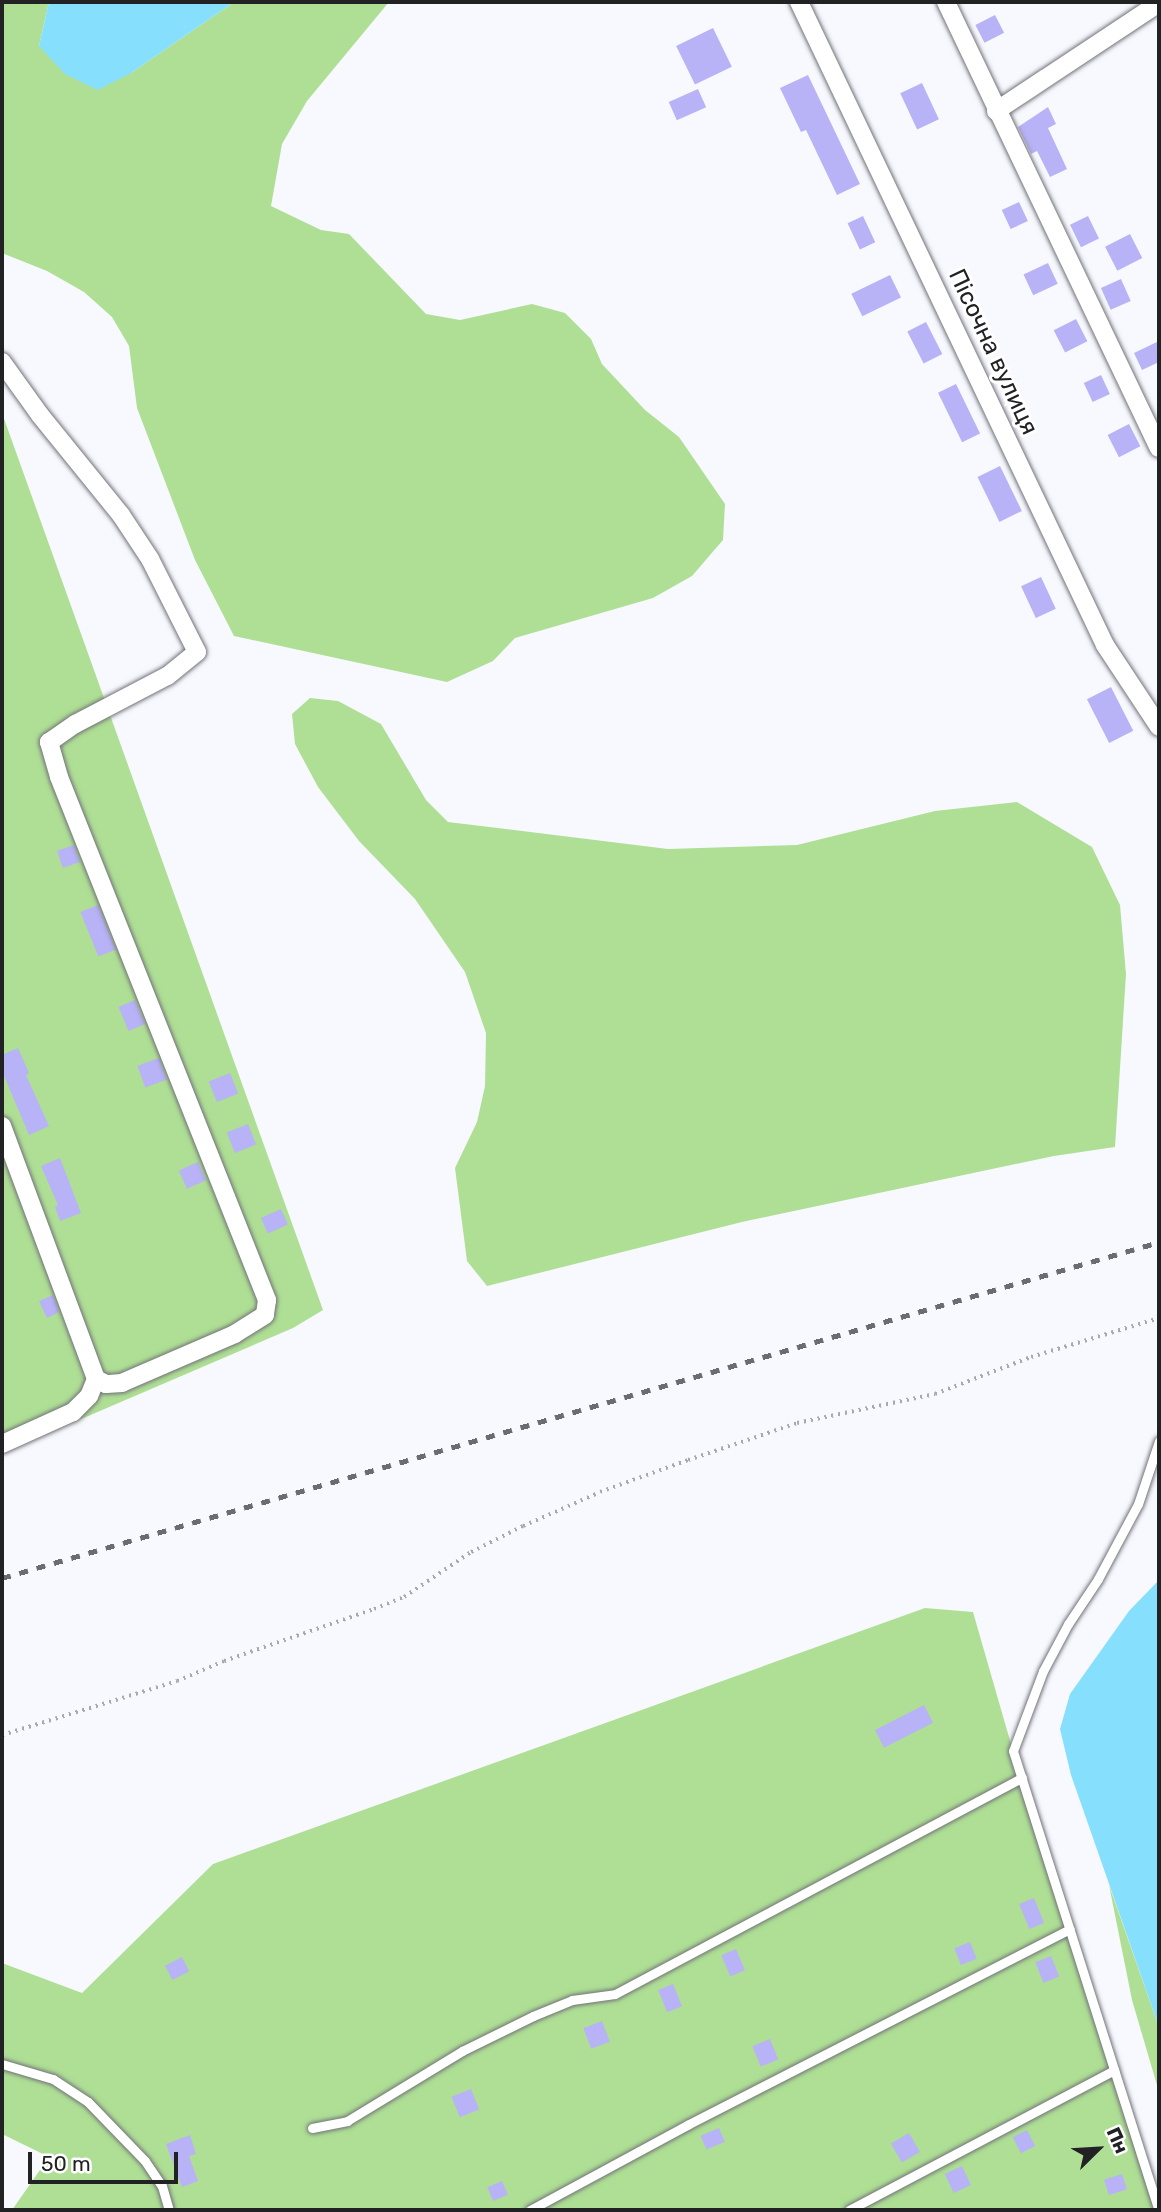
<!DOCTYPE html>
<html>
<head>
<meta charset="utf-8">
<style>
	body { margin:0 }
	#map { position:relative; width:1161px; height:2212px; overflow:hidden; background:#f8f9ff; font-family:Rubik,sans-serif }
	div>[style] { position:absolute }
	.green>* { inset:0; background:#afdf95 }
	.water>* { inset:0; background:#85dffd }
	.building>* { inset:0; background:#b8b2f6; transform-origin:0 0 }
	.path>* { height:3.5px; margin-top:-1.75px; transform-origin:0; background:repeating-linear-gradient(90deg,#a8a9ae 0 2px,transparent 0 7px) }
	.roads { filter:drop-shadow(0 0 2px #727379) drop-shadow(0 0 2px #727379) }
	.lane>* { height:9px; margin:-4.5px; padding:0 4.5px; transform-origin:4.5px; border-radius:4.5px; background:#fff }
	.street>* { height:18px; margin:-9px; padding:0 9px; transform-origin:9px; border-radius:9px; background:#fff }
	.rail>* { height:5px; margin-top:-2.5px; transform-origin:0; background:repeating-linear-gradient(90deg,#6c6c70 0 9px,transparent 0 18px) }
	span { translate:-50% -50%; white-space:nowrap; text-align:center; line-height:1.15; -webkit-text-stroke:6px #fff; paint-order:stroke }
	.street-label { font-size:24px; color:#222225 }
	.frame { position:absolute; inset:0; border:4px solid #222225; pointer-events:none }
	.north { position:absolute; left:1063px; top:2114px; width:70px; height:70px; -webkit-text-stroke:5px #fff; paint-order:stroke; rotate:66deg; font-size:19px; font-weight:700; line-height:28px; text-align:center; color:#222225 }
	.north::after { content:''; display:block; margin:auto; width:24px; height:32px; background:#222225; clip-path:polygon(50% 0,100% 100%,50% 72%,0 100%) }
	.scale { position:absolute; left:28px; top:2152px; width:150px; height:32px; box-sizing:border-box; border:4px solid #222225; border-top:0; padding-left:9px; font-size:21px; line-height:24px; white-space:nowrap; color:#222225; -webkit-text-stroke:5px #fff; paint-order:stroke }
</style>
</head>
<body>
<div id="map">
	<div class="green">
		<i style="clip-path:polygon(2px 2px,49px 2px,39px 46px,131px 73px,234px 2px,389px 2px,307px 101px,282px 144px,271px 206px,321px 230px,349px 234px,426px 314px,460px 320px,532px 304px,565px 313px,591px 339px,602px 364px,645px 410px,679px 437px,725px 504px,723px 540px,692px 576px,653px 598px,515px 638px,493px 661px,447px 682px,234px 636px,195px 560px,137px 408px,129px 346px,112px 317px,84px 292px,47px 271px,2px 253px)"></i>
		<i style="clip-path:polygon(2px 413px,323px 1310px,293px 1328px,2px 1453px)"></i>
		<i style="clip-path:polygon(310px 698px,338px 701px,381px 724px,426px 800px,448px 822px,668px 849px,797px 845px,935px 811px,1017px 802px,1092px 847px,1120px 905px,1126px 974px,1115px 1147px,1054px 1156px,742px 1222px,487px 1286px,467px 1261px,455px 1168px,477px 1122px,485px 1086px,486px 1033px,465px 972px,415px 899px,359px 841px,318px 787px,295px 744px,292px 714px)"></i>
		<i style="clip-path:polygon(925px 1608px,973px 1612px,1013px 1751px,1159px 2210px,12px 2210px,49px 2157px,2px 2134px,2px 1963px,82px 1993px,213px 1864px)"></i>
		<i style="clip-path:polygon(1109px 1885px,1159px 2027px,1159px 2092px,1132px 2000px)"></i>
	</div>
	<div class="water">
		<i style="clip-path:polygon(49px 2px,234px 2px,131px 73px,98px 90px,65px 74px,39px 46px)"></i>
		<i style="clip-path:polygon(1159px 1580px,1159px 2027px,1071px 1775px,1060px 1729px,1070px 1694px,1129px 1611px)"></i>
	</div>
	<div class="building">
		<i style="left:995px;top:15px;width:20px;height:22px;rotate:63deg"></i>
		<i style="left:713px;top:28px;width:43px;height:41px;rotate:64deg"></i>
		<i style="clip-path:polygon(808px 75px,860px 184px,837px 195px,806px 130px,801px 132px,780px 88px)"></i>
		<i style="left:922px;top:83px;width:40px;height:24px;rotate:65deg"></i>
		<i style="left:698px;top:89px;width:20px;height:32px;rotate:66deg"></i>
		<i style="clip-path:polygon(1048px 107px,1056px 124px,1048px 128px,1067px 169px,1050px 177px,1037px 151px,1031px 154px,1018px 127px)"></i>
		<i style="left:1019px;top:202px;width:21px;height:19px;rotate:65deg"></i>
		<i style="left:863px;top:216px;width:29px;height:17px;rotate:65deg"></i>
		<i style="left:1088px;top:216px;width:25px;height:20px;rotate:64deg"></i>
		<i style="left:1130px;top:234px;width:27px;height:28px;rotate:63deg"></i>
		<i style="left:1048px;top:263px;width:23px;height:27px;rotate:65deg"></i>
		<i style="left:890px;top:275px;width:25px;height:43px;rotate:64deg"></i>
		<i style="left:1121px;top:279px;width:24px;height:22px;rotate:66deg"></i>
		<i style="left:1076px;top:319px;width:25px;height:25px;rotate:63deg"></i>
		<i style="left:926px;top:322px;width:36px;height:21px;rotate:63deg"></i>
		<i style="clip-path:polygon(1159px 341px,1159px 362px,1142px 370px,1134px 353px)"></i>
		<i style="left:1101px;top:375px;width:21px;height:19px;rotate:65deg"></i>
		<i style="left:956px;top:384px;width:55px;height:20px;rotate:64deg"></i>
		<i style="left:1129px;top:424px;width:25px;height:24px;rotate:63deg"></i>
		<i style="left:1000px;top:466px;width:50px;height:25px;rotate:64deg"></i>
		<i style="left:1041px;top:577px;width:35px;height:22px;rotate:65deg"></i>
		<i style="left:1111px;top:687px;width:49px;height:27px;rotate:63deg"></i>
		<i style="left:74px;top:845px;width:18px;height:18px;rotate:71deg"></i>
		<i style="left:98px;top:905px;width:48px;height:19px;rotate:68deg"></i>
		<i style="left:135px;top:1000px;width:26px;height:18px;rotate:67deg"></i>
		<i style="clip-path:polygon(18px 1048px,29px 1073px,26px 1075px,49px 1126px,29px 1135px,2px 1071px,2px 1055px)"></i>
		<i style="left:159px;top:1058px;width:23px;height:23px;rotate:70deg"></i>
		<i style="left:230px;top:1073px;width:22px;height:23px;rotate:68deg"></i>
		<i style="left:248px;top:1124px;width:22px;height:23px;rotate:68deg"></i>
		<i style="clip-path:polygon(60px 1158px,81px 1213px,60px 1221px,55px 1207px,58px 1205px,41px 1166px)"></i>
		<i style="left:198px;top:1162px;width:20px;height:21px;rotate:66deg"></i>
		<i style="left:281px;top:1209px;width:17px;height:22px;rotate:66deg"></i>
		<i style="clip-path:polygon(53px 1295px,59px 1312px,47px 1318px,39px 1301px)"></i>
		<i style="left:924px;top:1705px;width:20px;height:55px;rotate:63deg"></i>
		<i style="left:1034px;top:1898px;width:27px;height:16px;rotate:68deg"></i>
		<i style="left:970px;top:1942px;width:18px;height:17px;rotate:68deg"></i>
		<i style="left:736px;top:1949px;width:23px;height:16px;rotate:67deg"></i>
		<i style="left:1051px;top:1956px;width:22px;height:17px;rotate:68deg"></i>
		<i style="left:182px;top:1957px;width:16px;height:19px;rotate:63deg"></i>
		<i style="left:673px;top:1984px;width:24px;height:16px;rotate:68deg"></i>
		<i style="left:602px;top:2021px;width:22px;height:20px;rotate:69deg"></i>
		<i style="left:770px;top:2039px;width:22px;height:19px;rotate:68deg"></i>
		<i style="left:471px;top:2089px;width:22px;height:21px;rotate:68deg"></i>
		<i style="left:719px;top:2128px;width:15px;height:20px;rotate:67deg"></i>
		<i style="left:1027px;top:2130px;width:18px;height:16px;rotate:63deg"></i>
		<i style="left:909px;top:2133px;width:22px;height:21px;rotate:60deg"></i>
		<i style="clip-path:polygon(190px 2135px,196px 2154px,189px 2156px,198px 2181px,182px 2187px,166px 2144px)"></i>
		<i style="left:962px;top:2166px;width:21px;height:19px;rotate:65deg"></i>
		<i style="left:1122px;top:2174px;width:16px;height:19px;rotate:72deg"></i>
		<i style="left:502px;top:2181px;width:15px;height:16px;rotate:67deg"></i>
	</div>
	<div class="path">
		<i style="left:2px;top:1735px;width:183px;rotate:-17.1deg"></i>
		<i style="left:177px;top:1681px;width:51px;rotate:-23.1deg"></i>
		<i style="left:224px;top:1661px;width:159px;rotate:-19.1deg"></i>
		<i style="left:374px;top:1609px;width:32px;rotate:-22deg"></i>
		<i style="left:404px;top:1597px;width:81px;rotate:-33.9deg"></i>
		<i style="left:471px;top:1552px;width:58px;rotate:-26.6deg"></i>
		<i style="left:523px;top:1526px;width:84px;rotate:-23.8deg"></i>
		<i style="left:600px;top:1492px;width:94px;rotate:-20deg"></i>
		<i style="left:688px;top:1460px;width:115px;rotate:-18.7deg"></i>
		<i style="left:797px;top:1423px;width:141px;rotate:-11.9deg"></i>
		<i style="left:935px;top:1394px;width:103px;rotate:-21.1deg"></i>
		<i style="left:1031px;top:1357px;width:134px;rotate:-16.9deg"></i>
	</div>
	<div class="roads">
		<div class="lane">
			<i style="left:1159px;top:1441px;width:66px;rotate:108.4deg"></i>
			<i style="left:1138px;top:1504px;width:85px;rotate:118.1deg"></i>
			<i style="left:1098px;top:1579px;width:54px;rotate:123.7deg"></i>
			<i style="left:1068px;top:1624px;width:53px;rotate:118deg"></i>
			<i style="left:1043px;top:1671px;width:85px;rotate:110.6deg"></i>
			<i style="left:1013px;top:1751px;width:482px;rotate:72.4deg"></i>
			<i style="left:2px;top:2064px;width:53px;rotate:16.4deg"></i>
			<i style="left:53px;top:2079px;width:42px;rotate:33.3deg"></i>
			<i style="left:88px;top:2102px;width:82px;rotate:46deg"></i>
			<i style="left:145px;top:2161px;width:30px;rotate:56deg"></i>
			<i style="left:162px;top:2186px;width:25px;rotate:74deg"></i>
			<i style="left:312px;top:2128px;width:36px;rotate:-11deg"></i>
			<i style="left:347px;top:2121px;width:135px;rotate:-31.3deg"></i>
			<i style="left:462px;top:2051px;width:79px;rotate:-26.2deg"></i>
			<i style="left:533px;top:2016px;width:42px;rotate:-22.3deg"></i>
			<i style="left:572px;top:2000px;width:43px;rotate:-7.9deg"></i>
			<i style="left:615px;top:1994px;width:461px;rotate:-28deg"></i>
			<i style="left:530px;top:2210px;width:179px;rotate:-28.4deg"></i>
			<i style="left:687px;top:2125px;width:430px;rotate:-27.1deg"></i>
			<i style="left:849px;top:2210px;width:300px;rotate:-27.8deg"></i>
		</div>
		<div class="street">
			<i style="left:799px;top:2px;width:712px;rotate:64.55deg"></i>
			<i style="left:1105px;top:645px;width:98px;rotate:56.6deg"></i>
			<i style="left:946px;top:2px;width:494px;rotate:64.5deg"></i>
			<i style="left:996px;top:111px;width:196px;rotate:-33.5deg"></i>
			<i style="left:2px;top:362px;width:65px;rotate:54.4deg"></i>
			<i style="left:40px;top:415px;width:129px;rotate:51deg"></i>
			<i style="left:121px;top:515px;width:53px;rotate:56.6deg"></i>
			<i style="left:150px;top:559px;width:104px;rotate:63.2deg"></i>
			<i style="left:197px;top:652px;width:38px;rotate:141deg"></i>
			<i style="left:167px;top:676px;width:104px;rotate:152.4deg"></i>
			<i style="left:75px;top:724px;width:32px;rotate:145deg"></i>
			<i style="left:49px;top:742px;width:36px;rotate:74deg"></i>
			<i style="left:59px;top:777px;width:563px;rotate:68.31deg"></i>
			<i style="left:267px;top:1300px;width:15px;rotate:98deg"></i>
			<i style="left:265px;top:1315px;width:36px;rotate:148deg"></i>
			<i style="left:235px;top:1334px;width:123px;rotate:156.6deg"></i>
			<i style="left:122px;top:1383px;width:16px;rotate:176deg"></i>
			<i style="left:106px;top:1384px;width:11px;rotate:-153deg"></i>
			<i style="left:2px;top:1126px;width:270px;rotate:69.6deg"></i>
			<i style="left:96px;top:1379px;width:18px;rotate:112deg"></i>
			<i style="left:89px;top:1396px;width:23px;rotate:135deg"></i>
			<i style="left:73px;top:1412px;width:78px;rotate:155.7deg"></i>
		</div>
	</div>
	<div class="rail">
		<i style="left:2px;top:1578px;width:1205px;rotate:-16.19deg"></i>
	</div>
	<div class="street-label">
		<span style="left:993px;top:352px;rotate:65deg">Пісочна вулиця</span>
	</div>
	<div class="frame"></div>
	<div class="north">Пн</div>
	<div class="scale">50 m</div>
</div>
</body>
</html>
